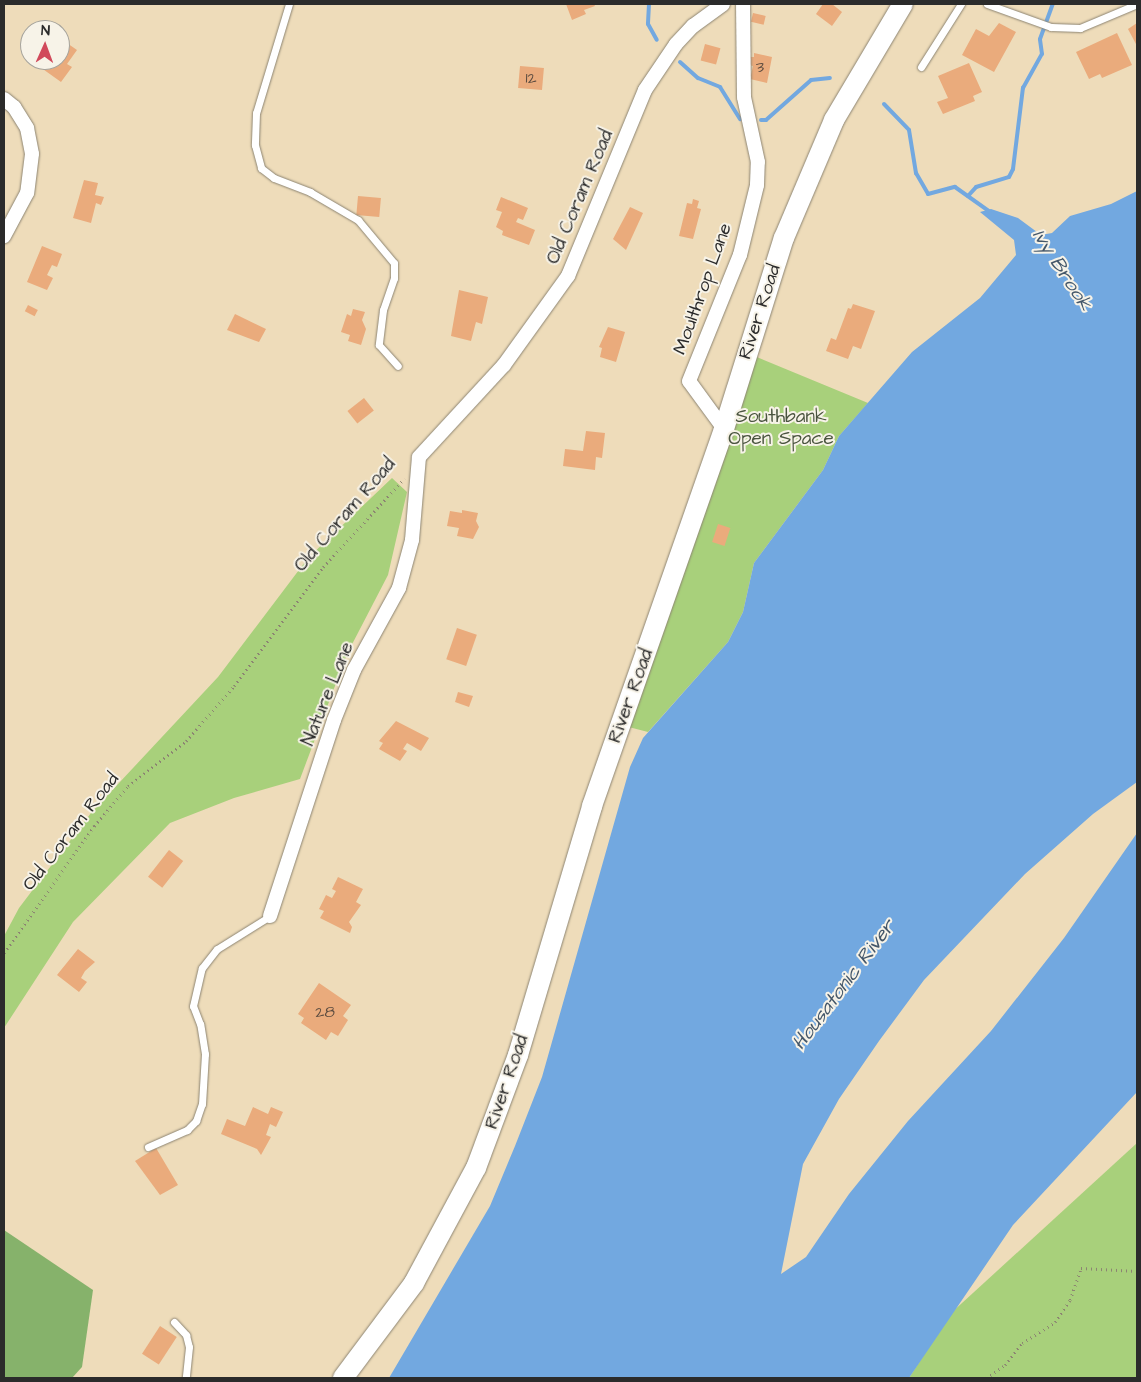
<!DOCTYPE html>
<html>
<head>
<meta charset="utf-8">
<style>
	body { margin:0 }
	#map { position:relative; width:1141px; height:1382px; overflow:hidden; background:#eedcba; font-family:"Architects Daughter",sans-serif }
	div>[style] { position:absolute }
	.green>* { inset:0; background:#a8d07b }
	.forest>* { inset:0; background:#86b26b }
	.water>* { inset:0; background:#72a8e0 }
	.stream>* { height:4px; margin:-2px; padding:0 2px; transform-origin:2px; border-radius:2px; background:#72a8e0 }
	.building>* { inset:0; background:#eaab7c; transform-origin:0 0 }
	.path>* { height:2.5px; margin-top:-1.25px; transform-origin:0; background:repeating-linear-gradient(90deg,#8c8472 0 1px,transparent 0 5px) }
	.roads { filter:drop-shadow(0 0 1px #8c8472) drop-shadow(0 0 1px #8c8472) }
	.service>* { height:7px; margin:-3.5px; padding:0 3.5px; transform-origin:3.5px; border-radius:3.5px; background:#fff }
	.minor>* { height:14px; margin:-7px; padding:0 7px; transform-origin:7px; border-radius:7px; background:#fff }
	.secondary>* { height:20px; margin:-10px; padding:0 10px; transform-origin:10px; border-radius:10px; background:#fff }
	span { translate:-50% -50%; white-space:nowrap; text-align:center; line-height:1.15; -webkit-text-stroke:4px #f7f3e8; paint-order:stroke }
	.number-label { font-size:16px; color:#5b4b3f }
	.number-label span { -webkit-text-stroke-width:0 }
	.street-label { font-size:19px; color:#2b2b2b }
	.park-label { font-size:19px; color:#4a543f }
	.water-label { font-size:20px; color:#44576a; font-style:italic }
	.frame { position:absolute; inset:0; border:5px solid #2b2b2b; pointer-events:none }
	.north { position:absolute; left:20px; top:20px; width:50px; height:50px; box-sizing:border-box; background:#f7f3e8; border:1px solid #a5a39c; border-radius:50%; rotate:2deg; font-size:14px; font-weight:700; line-height:20px; text-align:center; color:#2b2b2b }
	.north::after { content:''; display:block; margin:auto; width:18px; height:22px; background:#d1495b; clip-path:polygon(50% 0,100% 100%,50% 72%,0 100%) }
</style>
</head>
<body>
<div id="map">
	<div class="green">
		<i style="clip-path:polygon(747px 353px,868px 403px,839px 436px,823px 470px,754px 563px,743px 612px,728px 642px,648px 732px,621px 725px)"></i>
		<i style="clip-path:polygon(392px 478px,407px 492px,388px 575px,347px 654px,300px 779px,234px 798px,170px 823px,73px 922px,4px 1028px,4px 936px,19px 908px,91px 813px,218px 677px,308px 558px)"></i>
		<i style="clip-path:polygon(1137px 1143px,1137px 1378px,909px 1378px,950px 1314px)"></i>
	</div>
	<div class="forest">
		<i style="clip-path:polygon(4px 1230px,93px 1290px,82px 1367px,72px 1378px,4px 1378px)"></i>
	</div>
	<div class="water">
		<i style="clip-path:polygon(1137px 191px,1137px 782px,1093px 814px,1025px 874px,924px 980px,879px 1041px,839px 1099px,803px 1164px,781px 1274px,806px 1257px,849px 1194px,908px 1121px,991px 1031px,1064px 938px,1137px 833px,1137px 1092px,1013px 1225px,909px 1378px,389px 1378px,490px 1206px,515px 1146px,542px 1077px,630px 767px,643px 738px,728px 642px,743px 612px,754px 563px,823px 470px,839px 436px,912px 352px,980px 298px,1016px 255px,1014px 240px,980px 212px,991px 209px,1018px 218px,1041px 235px,1052px 233px,1070px 216px,1111px 204px)"></i>
	</div>
	<div class="stream">
		<i style="left:649px;top:4px;width:20px;rotate:93deg"></i>
		<i style="left:648px;top:24px;width:18px;rotate:61deg"></i>
		<i style="left:680px;top:62px;width:24px;rotate:42deg"></i>
		<i style="left:698px;top:78px;width:24px;rotate:22deg"></i>
		<i style="left:720px;top:87px;width:38px;rotate:58deg"></i>
		<i style="left:884px;top:104px;width:36px;rotate:46deg"></i>
		<i style="left:909px;top:130px;width:44px;rotate:80.8deg"></i>
		<i style="left:916px;top:173px;width:24px;rotate:60deg"></i>
		<i style="left:928px;top:194px;width:28px;rotate:-15deg"></i>
		<i style="left:955px;top:187px;width:43px;rotate:35.5deg"></i>
		<i style="left:761px;top:120px;width:5px"></i>
		<i style="left:766px;top:120px;width:60px;rotate:-41.6deg"></i>
		<i style="left:811px;top:80px;width:19px;rotate:-6deg"></i>
		<i style="left:968px;top:196px;width:12px;rotate:-48deg"></i>
		<i style="left:976px;top:187px;width:34px;rotate:-17deg"></i>
		<i style="left:1009px;top:177px;width:9px;rotate:-63deg"></i>
		<i style="left:1013px;top:169px;width:82px;rotate:-83deg"></i>
		<i style="left:1023px;top:88px;width:39px;rotate:-61deg"></i>
		<i style="left:1042px;top:54px;width:15px;rotate:-98deg"></i>
		<i style="left:1040px;top:39px;width:37px;rotate:-70deg"></i>
	</div>
	<div class="building">
		<i style="clip-path:polygon(566px 4px,594px 4px,595px 6px,584px 10px,586px 14px,572px 20px)"></i>
		<i style="clip-path:polygon(823px 4px,832px 4px,842px 12px,832px 26px,816px 14px)"></i>
		<i style="left:753px;top:13px;width:13px;height:9px;rotate:13deg"></i>
		<i style="clip-path:polygon(999px 23px,1016px 32px,994px 72px,962px 55px,976px 29px,989px 36px)"></i>
		<i style="clip-path:polygon(1137px 23px,1137px 46px,1128px 29px)"></i>
		<i style="clip-path:polygon(1117px 33px,1132px 65px,1102px 78px,1100px 74px,1089px 79px,1076px 52px)"></i>
		<i style="clip-path:polygon(64px 41px,77px 50px,67px 64px,72px 67px,61px 82px,33px 62px,60px 60px,60px 47px)"></i>
		<i style="left:705px;top:44px;width:16px;height:17px;rotate:15deg"></i>
		<i style="clip-path:polygon(754px 53px,772px 57px,767px 83px,750px 79px,753px 66px,748px 65px,749px 57px,754px 57px)"></i>
		<i style="clip-path:polygon(969px 63px,982px 92px,973px 96px,975px 101px,943px 114px,937px 102px,948px 98px,938px 76px)"></i>
		<i style="left:520px;top:66px;width:24px;height:22px;rotate:5deg"></i>
		<i style="clip-path:polygon(84px 180px,98px 183px,95px 195px,104px 197px,101px 205px,96px 203px,91px 223px,73px 218px)"></i>
		<i style="left:358px;top:196px;width:23px;height:19px;rotate:5deg"></i>
		<i style="clip-path:polygon(501px 197px,528px 208px,523px 220px,518px 218px,516px 222px,535px 230px,529px 245px,502px 235px,503px 231px,496px 227px,502px 212px,496px 210px)"></i>
		<i style="clip-path:polygon(693px 199px,699px 201px,697px 208px,701px 209px,693px 239px,679px 236px,687px 203px,692px 204px)"></i>
		<i style="clip-path:polygon(630px 207px,643px 213px,626px 250px,613px 239px)"></i>
		<i style="clip-path:polygon(42px 246px,62px 254px,57px 267px,52px 265px,47px 275px,53px 278px,47px 290px,27px 282px)"></i>
		<i style="clip-path:polygon(459px 290px,488px 297px,482px 324px,476px 322px,471px 341px,451px 336px)"></i>
		<i style="clip-path:polygon(853px 304px,875px 311px,861px 349px,853px 346px,848px 359px,826px 351px,831px 338px,836px 340px,848px 308px,851px 309px)"></i>
		<i style="left:28px;top:305px;width:11px;height:7px;rotate:27deg"></i>
		<i style="clip-path:polygon(353px 309px,365px 312px,362px 320px,366px 329px,361px 345px,348px 341px,350px 335px,341px 332px,347px 314px,351px 316px)"></i>
		<i style="clip-path:polygon(235px 314px,266px 329px,259px 342px,227px 330px)"></i>
		<i style="clip-path:polygon(608px 327px,625px 332px,616px 362px,600px 357px,602px 348px,599px 347px)"></i>
		<i style="left:364px;top:398px;width:16px;height:21px;rotate:52deg"></i>
		<i style="clip-path:polygon(586px 431px,605px 433px,602px 458px,596px 457px,595px 470px,563px 466px,565px 449px,583px 451px)"></i>
		<i style="clip-path:polygon(462px 510px,478px 513px,476px 521px,479px 527px,473px 539px,457px 536px,459px 528px,447px 526px,450px 511px,462px 513px)"></i>
		<i style="left:718px;top:524px;width:13px;height:19px;rotate:18deg"></i>
		<i style="left:457px;top:628px;width:21px;height:33px;rotate:19deg"></i>
		<i style="clip-path:polygon(458px 692px,473px 696px,469px 707px,455px 702px)"></i>
		<i style="clip-path:polygon(396px 721px,429px 738px,421px 751px,407px 743px,403px 749px,407px 751px,400px 761px,379px 749px,383px 743px,379px 741px)"></i>
		<i style="left:169px;top:850px;width:18px;height:34px;rotate:38deg"></i>
		<i style="clip-path:polygon(338px 877px,363px 889px,356px 902px,361px 905px,349px 922px,352px 927px,350px 933px,320px 918px,324px 911px,319px 909px,326px 895px,332px 898px,336px 891px,332px 889px)"></i>
		<i style="clip-path:polygon(78px 949px,95px 962px,85px 971px,81px 978px,87px 982px,79px 992px,57px 975px)"></i>
		<i style="clip-path:polygon(319px 983px,351px 1005px,343px 1016px,348px 1020px,338px 1036px,331px 1032px,326px 1040px,301px 1023px,304px 1018px,298px 1014px)"></i>
		<i style="clip-path:polygon(253px 1107px,268px 1114px,271px 1107px,283px 1112px,276px 1127px,270px 1124px,266px 1135px,271px 1137px,261px 1155px,257px 1149px,221px 1134px,227px 1119px,245px 1126px)"></i>
		<i style="clip-path:polygon(156px 1148px,178px 1185px,160px 1195px,135px 1161px)"></i>
		<i style="left:160px;top:1326px;width:20px;height:33px;rotate:33deg"></i>
	</div>
	<div class="path">
		<i style="left:4px;top:953px;width:156px;rotate:-54.7deg"></i>
		<i style="left:94px;top:826px;width:52px;rotate:-49.6deg"></i>
		<i style="left:128px;top:786px;width:73px;rotate:-37.8deg"></i>
		<i style="left:186px;top:741px;width:73px;rotate:-48.9deg"></i>
		<i style="left:234px;top:686px;width:149px;rotate:-53.2deg"></i>
		<i style="left:323px;top:567px;width:120px;rotate:-47.4deg"></i>
		<i style="left:986px;top:1378px;width:23px;rotate:-34deg"></i>
		<i style="left:1005px;top:1365px;width:28px;rotate:-52deg"></i>
		<i style="left:1022px;top:1343px;width:39px;rotate:-32deg"></i>
		<i style="left:1055px;top:1322px;width:27px;rotate:-56deg"></i>
		<i style="left:1070px;top:1300px;width:34px;rotate:-71deg"></i>
		<i style="left:1081px;top:1268px;width:56px;rotate:3.1deg"></i>
	</div>
	<div class="roads">
		<div class="service">
			<i style="left:289px;top:4px;width:114px;rotate:106.8deg"></i>
			<i style="left:256px;top:113px;width:32px;rotate:92deg"></i>
			<i style="left:255px;top:145px;width:24px;rotate:75deg"></i>
			<i style="left:261px;top:168px;width:16px;rotate:38deg"></i>
			<i style="left:274px;top:178px;width:39px;rotate:21deg"></i>
			<i style="left:310px;top:192px;width:56px;rotate:30.3deg"></i>
			<i style="left:358px;top:220px;width:56px;rotate:50.1deg"></i>
			<i style="left:394px;top:263px;width:15px;rotate:90deg"></i>
			<i style="left:394px;top:278px;width:34px;rotate:109deg"></i>
			<i style="left:383px;top:310px;width:35px;rotate:97deg"></i>
			<i style="left:379px;top:345px;width:28px;rotate:48deg"></i>
			<i style="left:987px;top:4px;width:68px;rotate:19.8deg"></i>
			<i style="left:1051px;top:27px;width:29px;rotate:2deg"></i>
			<i style="left:1080px;top:28px;width:62px;rotate:-22.8deg"></i>
			<i style="left:921px;top:67px;width:75px;rotate:-57.6deg"></i>
			<i style="left:148px;top:1147px;width:43px;rotate:-23.6deg"></i>
			<i style="left:187px;top:1130px;width:13px;rotate:-45deg"></i>
			<i style="left:196px;top:1121px;width:18px;rotate:-71deg"></i>
			<i style="left:202px;top:1104px;width:50px;rotate:-86.6deg"></i>
			<i style="left:205px;top:1054px;width:30px;rotate:-99deg"></i>
			<i style="left:200px;top:1024px;width:19px;rotate:-111deg"></i>
			<i style="left:193px;top:1006px;width:39px;rotate:-77deg"></i>
			<i style="left:202px;top:968px;width:24px;rotate:-52deg"></i>
			<i style="left:217px;top:949px;width:62px;rotate:-31.9deg"></i>
			<i style="left:174px;top:1322px;width:18px;rotate:47deg"></i>
			<i style="left:186px;top:1335px;width:12px;rotate:76deg"></i>
			<i style="left:189px;top:1347px;width:31px;rotate:96deg"></i>
		</div>
		<div class="minor">
			<i style="left:4px;top:99px;width:13px;rotate:39deg"></i>
			<i style="left:14px;top:107px;width:25px;rotate:58deg"></i>
			<i style="left:27px;top:128px;width:26px;rotate:79deg"></i>
			<i style="left:32px;top:154px;width:39px;rotate:97deg"></i>
			<i style="left:27px;top:193px;width:49px;rotate:118.1deg"></i>
			<i style="left:724px;top:429px;width:59px;rotate:-126.1deg"></i>
			<i style="left:689px;top:381px;width:136px;rotate:-68deg"></i>
			<i style="left:740px;top:255px;width:72px;rotate:-76.3deg"></i>
			<i style="left:757px;top:185px;width:23px;rotate:-88deg"></i>
			<i style="left:758px;top:162px;width:66px;rotate:-102.2deg"></i>
			<i style="left:744px;top:97px;width:93px;rotate:-90.6deg"></i>
			<i style="left:270px;top:916px;width:206px;rotate:-71.9deg"></i>
			<i style="left:334px;top:720px;width:54px;rotate:-68.2deg"></i>
			<i style="left:354px;top:670px;width:94px;rotate:-61.2deg"></i>
			<i style="left:399px;top:588px;width:50px;rotate:-74.8deg"></i>
			<i style="left:412px;top:540px;width:83px;rotate:-85.2deg"></i>
			<i style="left:419px;top:457px;width:125px;rotate:-47.3deg"></i>
			<i style="left:504px;top:365px;width:110px;rotate:-54.3deg"></i>
			<i style="left:568px;top:276px;width:201px;rotate:-67.5deg"></i>
			<i style="left:645px;top:90px;width:55px;rotate:-56deg"></i>
			<i style="left:676px;top:44px;width:25px;rotate:-47deg"></i>
			<i style="left:693px;top:26px;width:37px;rotate:-36deg"></i>
		</div>
		<div class="secondary">
			<i style="left:343px;top:1378px;width:119px;rotate:-53.2deg"></i>
			<i style="left:414px;top:1283px;width:131px;rotate:-61.7deg"></i>
			<i style="left:476px;top:1168px;width:121px;rotate:-69.6deg"></i>
			<i style="left:518px;top:1055px;width:260px;rotate:-73.4deg"></i>
			<i style="left:592px;top:806px;width:399px;rotate:-70.7deg"></i>
			<i style="left:724px;top:429px;width:200px;rotate:-72.6deg"></i>
			<i style="left:784px;top:238px;width:128px;rotate:-67deg"></i>
			<i style="left:834px;top:120px;width:135px;rotate:-59.3deg"></i>
		</div>
	</div>
	<div class="number-label">
		<span style="left:760px;top:67px">3</span>
		<span style="left:531px;top:78px">12</span>
		<span style="left:325px;top:1012px">28</span>
	</div>
	<div class="street-label">
		<span style="left:580px;top:197px;rotate:-67deg">Old Coram Road</span>
		<span style="left:703px;top:289px;rotate:-70deg">Moulthrop Lane</span>
		<span style="left:760px;top:312px;rotate:-72deg">River Road</span>
		<span style="left:345px;top:515px;rotate:-49deg">Old Coram Road</span>
		<span style="left:328px;top:694px;rotate:-68deg">Nature Lane</span>
		<span style="left:631px;top:696px;rotate:-70deg">River Road</span>
		<span style="left:71px;top:832px;rotate:-52deg">Old Coram Road</span>
		<span style="left:507px;top:1082px;rotate:-71deg">River Road</span>
	</div>
	<div class="park-label">
		<span style="left:781px;top:428px">Southbank<br>Open Space</span>
	</div>
	<div class="water-label">
		<span style="left:1062px;top:270px;rotate:57deg">Ivy Brook</span>
		<span style="left:844px;top:985px;rotate:-53deg">Housatonic River</span>
	</div>
	<div class="frame"></div>
	<div class="north">N</div>
</div>
</body>
</html>
